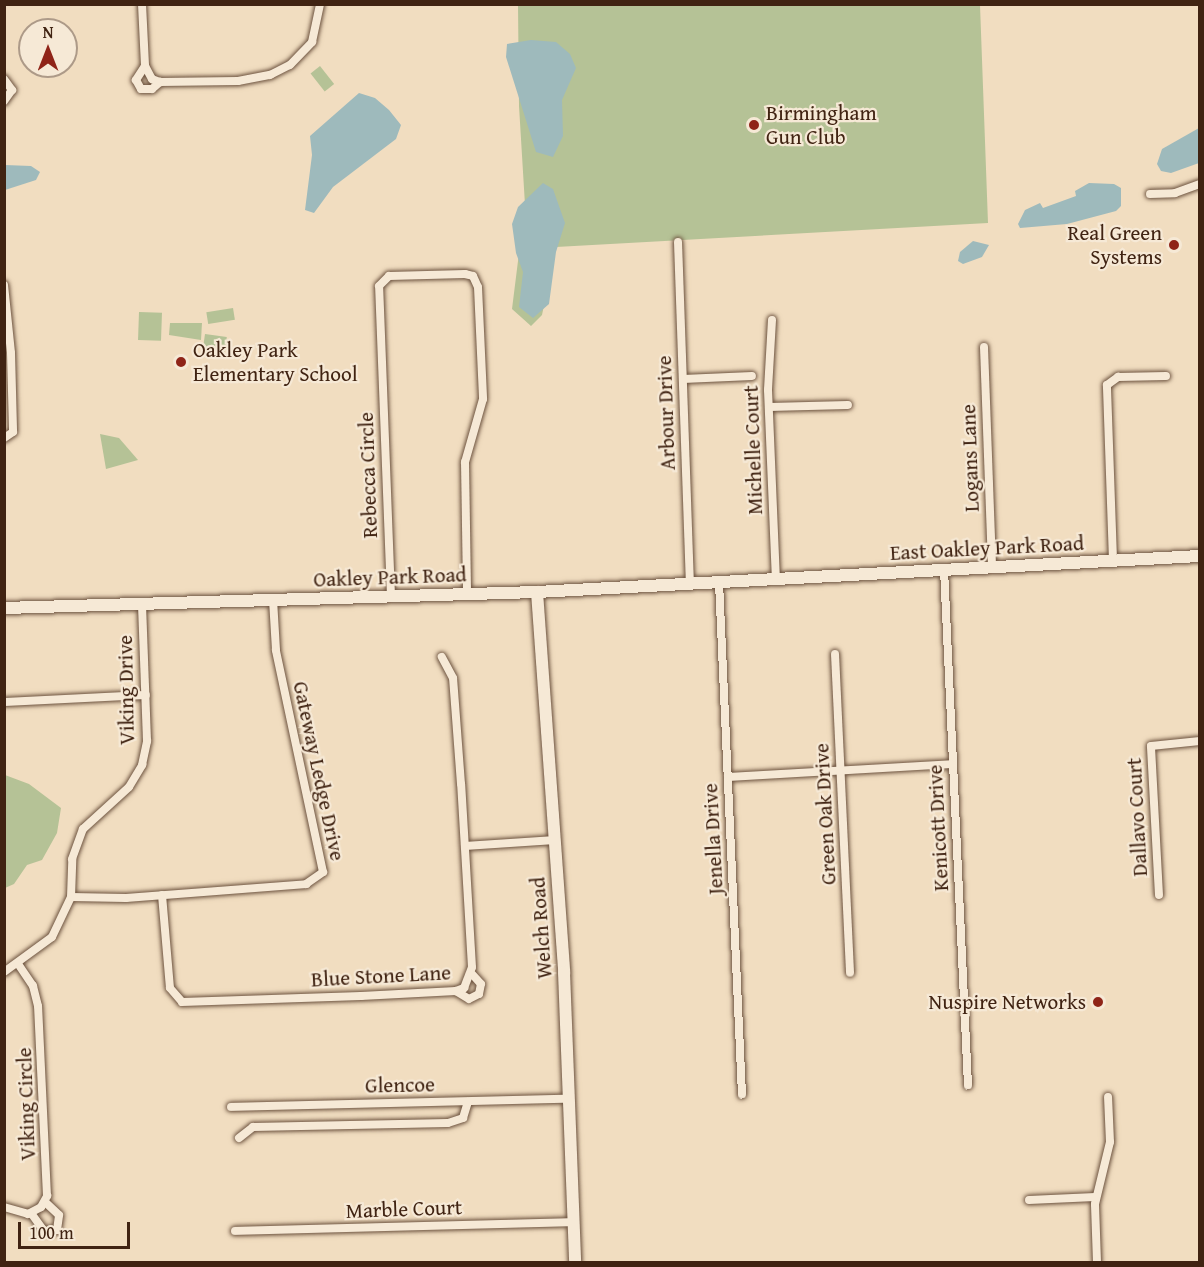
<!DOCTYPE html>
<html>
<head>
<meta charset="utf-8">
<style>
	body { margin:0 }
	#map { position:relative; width:1204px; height:1267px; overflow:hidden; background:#f1ddc0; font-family:"Gentium Book Plus",serif }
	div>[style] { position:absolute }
	.green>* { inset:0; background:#b5c296; transform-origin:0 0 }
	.water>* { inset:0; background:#9ebabc }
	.roads { filter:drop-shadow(0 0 2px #6c523e) drop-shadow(0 0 2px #6c523e) }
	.street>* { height:8px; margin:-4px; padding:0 4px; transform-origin:4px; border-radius:4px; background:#f6e9d6 }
	.secondary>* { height:12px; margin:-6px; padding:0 6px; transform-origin:6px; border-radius:6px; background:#f6e9d6 }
	.dots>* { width:16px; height:16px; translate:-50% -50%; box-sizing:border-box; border:3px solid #f6e9d6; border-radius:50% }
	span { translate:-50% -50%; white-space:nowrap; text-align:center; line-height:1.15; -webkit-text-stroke:4.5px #f6e9d6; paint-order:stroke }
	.poi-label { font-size:21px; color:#402312 }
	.left { translate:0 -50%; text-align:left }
	.right { translate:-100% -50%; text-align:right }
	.street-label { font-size:21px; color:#402312 }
	.frame { position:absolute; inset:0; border:6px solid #402312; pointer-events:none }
	.north { position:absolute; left:18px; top:18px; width:60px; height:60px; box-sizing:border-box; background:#f6e9d6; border:2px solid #ad9a88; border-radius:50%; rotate:0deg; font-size:16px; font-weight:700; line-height:24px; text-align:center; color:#402312 }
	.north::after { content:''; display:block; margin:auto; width:21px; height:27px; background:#8f2418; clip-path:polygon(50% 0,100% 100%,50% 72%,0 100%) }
	.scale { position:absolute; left:18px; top:1222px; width:112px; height:27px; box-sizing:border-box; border:3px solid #402312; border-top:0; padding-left:8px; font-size:18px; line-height:21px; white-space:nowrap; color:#402312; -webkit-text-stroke:4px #f6e9d6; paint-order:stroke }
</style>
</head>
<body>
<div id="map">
	<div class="green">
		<i style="clip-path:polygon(518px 5px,980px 5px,988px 223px,556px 247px,542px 315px,531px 326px,512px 309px,525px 205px,519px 106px)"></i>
		<i style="left:320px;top:66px;width:23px;height:12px;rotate:52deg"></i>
		<i style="left:233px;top:308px;width:12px;height:27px;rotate:81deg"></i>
		<i style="left:139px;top:312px;width:23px;height:28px;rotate:2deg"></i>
		<i style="clip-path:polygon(170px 323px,202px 323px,201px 340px,169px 335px)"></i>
		<i style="left:205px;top:334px;width:22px;height:17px;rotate:8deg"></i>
		<i style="clip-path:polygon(100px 434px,119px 438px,138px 460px,106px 469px)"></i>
		<i style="clip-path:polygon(5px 775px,29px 784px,61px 808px,57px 833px,42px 860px,27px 865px,14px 884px,5px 888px)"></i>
	</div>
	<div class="water">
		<i style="clip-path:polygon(531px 40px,556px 42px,570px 54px,576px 68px,562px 100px,563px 136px,553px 157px,536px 152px,506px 57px,507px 44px)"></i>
		<i style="clip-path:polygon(359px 93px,375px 98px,389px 110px,401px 125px,396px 139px,333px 187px,314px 213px,305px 210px,312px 155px,310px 136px)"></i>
		<i style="clip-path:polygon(1199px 128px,1199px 163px,1171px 173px,1161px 171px,1157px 164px,1162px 149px)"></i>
		<i style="clip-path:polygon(5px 165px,31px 166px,40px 172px,36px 180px,5px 190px)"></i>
		<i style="clip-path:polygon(543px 183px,553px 189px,565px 223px,556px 252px,549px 304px,533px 318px,519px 307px,523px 272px,516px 253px,512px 224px,518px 207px)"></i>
		<i style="clip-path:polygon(1089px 183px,1114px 184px,1121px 188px,1121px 206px,1116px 211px,1067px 224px,1020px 228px,1018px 224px,1025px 210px,1040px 203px,1043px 208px,1076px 196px,1075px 191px)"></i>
		<i style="clip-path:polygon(973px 241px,989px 245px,982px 257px,963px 264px,958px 261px,960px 252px)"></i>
	</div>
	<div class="roads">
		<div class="street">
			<i style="left:142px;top:4px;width:62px;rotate:87.2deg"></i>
			<i style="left:145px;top:66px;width:15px;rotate:62deg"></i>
			<i style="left:152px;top:79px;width:9px;rotate:21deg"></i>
			<i style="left:160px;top:82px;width:78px;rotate:-0.7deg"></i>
			<i style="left:238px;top:81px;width:33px;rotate:-11deg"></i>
			<i style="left:270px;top:75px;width:22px;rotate:-27deg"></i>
			<i style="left:290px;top:65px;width:32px;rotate:-46deg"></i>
			<i style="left:312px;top:42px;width:39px;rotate:-78deg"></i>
			<i style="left:145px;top:66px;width:17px;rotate:123deg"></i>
			<i style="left:136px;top:80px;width:10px;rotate:61deg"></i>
			<i style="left:141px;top:89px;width:11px"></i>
			<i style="left:152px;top:89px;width:11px;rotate:-41deg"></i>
			<i style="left:4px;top:79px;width:14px;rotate:54deg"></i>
			<i style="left:12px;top:90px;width:14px;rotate:126deg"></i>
			<i style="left:1150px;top:194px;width:25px;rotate:-2deg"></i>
			<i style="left:1175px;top:193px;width:27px;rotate:-20deg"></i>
			<i style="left:678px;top:242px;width:342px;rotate:88deg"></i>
			<i style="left:4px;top:285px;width:68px;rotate:84.1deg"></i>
			<i style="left:11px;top:353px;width:79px;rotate:88.5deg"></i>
			<i style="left:13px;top:432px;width:11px;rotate:146deg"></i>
			<i style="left:772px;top:320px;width:70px;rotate:93.3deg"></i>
			<i style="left:768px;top:390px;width:189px;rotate:87.6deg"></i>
			<i style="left:984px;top:347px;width:220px;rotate:87.9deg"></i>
			<i style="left:683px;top:379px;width:69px;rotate:-2.5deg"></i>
			<i style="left:769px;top:407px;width:79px;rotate:-1.5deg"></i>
			<i style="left:1113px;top:560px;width:175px;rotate:-92deg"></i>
			<i style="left:1107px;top:385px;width:14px;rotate:-36deg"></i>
			<i style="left:1118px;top:377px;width:48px;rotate:-1.2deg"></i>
			<i style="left:944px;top:569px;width:517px;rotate:87.34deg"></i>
			<i style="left:719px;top:582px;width:513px;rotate:87.43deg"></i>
			<i style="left:391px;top:596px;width:310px;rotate:-92.2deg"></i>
			<i style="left:379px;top:286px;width:14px;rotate:-45deg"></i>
			<i style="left:389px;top:276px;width:76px;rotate:-1.5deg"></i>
			<i style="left:465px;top:274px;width:8px;rotate:14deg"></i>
			<i style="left:473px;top:276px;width:12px;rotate:66deg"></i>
			<i style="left:478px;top:287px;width:112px;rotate:87.4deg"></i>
			<i style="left:483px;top:399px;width:66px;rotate:105.9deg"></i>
			<i style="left:465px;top:462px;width:133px;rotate:89.1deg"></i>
			<i style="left:835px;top:654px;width:319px;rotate:87.3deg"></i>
			<i style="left:4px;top:702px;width:142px;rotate:-2.8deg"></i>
			<i style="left:728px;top:777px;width:224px;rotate:-3.3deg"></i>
			<i style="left:465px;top:846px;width:90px;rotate:-3.8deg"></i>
			<i style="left:162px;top:895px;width:93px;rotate:85.1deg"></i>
			<i style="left:170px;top:988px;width:18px;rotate:49deg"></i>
			<i style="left:182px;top:1002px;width:179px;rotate:-1.9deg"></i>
			<i style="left:361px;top:996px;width:95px;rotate:-3deg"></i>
			<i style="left:456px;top:991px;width:9px;rotate:-21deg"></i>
			<i style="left:464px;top:988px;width:22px;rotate:-69deg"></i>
			<i style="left:472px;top:967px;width:183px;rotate:-93.4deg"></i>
			<i style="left:461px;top:784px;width:106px;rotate:-94.3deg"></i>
			<i style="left:453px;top:678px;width:24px;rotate:-118deg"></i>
			<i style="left:1159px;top:895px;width:149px;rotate:-93.1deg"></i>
			<i style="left:1151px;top:746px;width:49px;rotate:-5.8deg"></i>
			<i style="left:71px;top:897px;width:55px;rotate:1deg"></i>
			<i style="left:126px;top:898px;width:181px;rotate:-4.4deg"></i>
			<i style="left:306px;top:884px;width:21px;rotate:-35deg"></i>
			<i style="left:323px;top:872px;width:227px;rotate:-102deg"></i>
			<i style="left:276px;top:650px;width:50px;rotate:-93.4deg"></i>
			<i style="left:4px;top:972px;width:59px;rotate:-36.1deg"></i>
			<i style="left:52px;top:937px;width:44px;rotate:-64.6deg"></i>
			<i style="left:71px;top:897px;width:38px;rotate:-88deg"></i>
			<i style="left:72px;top:859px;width:32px;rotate:-70deg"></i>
			<i style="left:83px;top:829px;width:62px;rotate:-42.4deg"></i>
			<i style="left:129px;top:787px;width:26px;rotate:-59deg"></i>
			<i style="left:142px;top:765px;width:25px;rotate:-78deg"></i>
			<i style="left:147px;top:741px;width:137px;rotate:-92.1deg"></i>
			<i style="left:456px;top:991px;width:15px;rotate:32deg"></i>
			<i style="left:469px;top:999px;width:11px;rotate:-27deg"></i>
			<i style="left:479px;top:994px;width:10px;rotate:-79deg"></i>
			<i style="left:481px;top:984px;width:13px;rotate:-132deg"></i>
			<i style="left:231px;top:1107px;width:339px;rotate:-1.4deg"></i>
			<i style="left:239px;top:1138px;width:18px;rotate:-38deg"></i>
			<i style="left:253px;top:1127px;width:195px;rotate:-1.2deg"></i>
			<i style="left:448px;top:1123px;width:16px;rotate:-18deg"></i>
			<i style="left:463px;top:1118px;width:17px;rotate:-73deg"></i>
			<i style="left:1029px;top:1200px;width:66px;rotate:-2.6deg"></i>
			<i style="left:4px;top:1207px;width:25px;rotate:16deg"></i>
			<i style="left:28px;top:1214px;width:15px;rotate:-28deg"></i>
			<i style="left:41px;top:1207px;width:13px;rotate:-61deg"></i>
			<i style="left:47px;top:1196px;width:190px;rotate:-92.7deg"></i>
			<i style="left:38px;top:1006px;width:21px;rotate:-104deg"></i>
			<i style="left:33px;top:986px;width:27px;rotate:-124deg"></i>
			<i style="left:31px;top:1213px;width:22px;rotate:54deg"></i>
			<i style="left:44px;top:1231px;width:13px;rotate:-4deg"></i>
			<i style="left:57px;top:1230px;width:15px;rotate:-82deg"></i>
			<i style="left:59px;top:1215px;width:19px;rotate:-137deg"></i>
			<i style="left:235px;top:1231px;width:339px;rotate:-1.5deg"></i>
			<i style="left:1097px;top:1262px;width:58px;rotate:-92deg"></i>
			<i style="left:1095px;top:1204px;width:64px;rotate:-76.4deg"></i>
			<i style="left:1110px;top:1142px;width:45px;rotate:-92.5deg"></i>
		</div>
		<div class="secondary">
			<i style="left:537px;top:592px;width:381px;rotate:85.9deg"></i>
			<i style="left:564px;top:972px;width:290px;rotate:87.8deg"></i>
			<i style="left:4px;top:608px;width:533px;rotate:-1.72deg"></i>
			<i style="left:537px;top:592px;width:664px;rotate:-3.11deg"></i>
		</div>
	</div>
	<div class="dots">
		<i style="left:754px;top:125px;background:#8f2418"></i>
		<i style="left:1174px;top:245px;background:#8f2418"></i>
		<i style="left:181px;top:362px;background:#8f2418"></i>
		<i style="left:1098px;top:1002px;background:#8f2418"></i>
	</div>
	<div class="poi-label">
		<span class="left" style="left:766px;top:125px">Birmingham<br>Gun Club</span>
		<span class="right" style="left:1162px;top:245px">Real Green<br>Systems</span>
		<span class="left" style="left:193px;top:362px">Oakley Park<br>Elementary School</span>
		<span class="right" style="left:1086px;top:1002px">Nuspire Networks</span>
	</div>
	<div class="street-label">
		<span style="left:666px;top:413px;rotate:-92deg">Arbour Drive</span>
		<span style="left:753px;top:450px;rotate:-92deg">Michelle Court</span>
		<span style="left:970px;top:458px;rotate:-92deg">Logans Lane</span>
		<span style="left:368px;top:475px;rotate:-92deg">Rebecca Circle</span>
		<span style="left:987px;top:548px;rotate:-3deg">East Oakley Park Road</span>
		<span style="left:390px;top:577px;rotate:-2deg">Oakley Park Road</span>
		<span style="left:126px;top:690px;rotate:-91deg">Viking Drive</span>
		<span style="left:319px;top:771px;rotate:78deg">Gateway Ledge Drive</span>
		<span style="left:825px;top:814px;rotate:-93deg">Green Oak Drive</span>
		<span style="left:1137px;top:817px;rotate:-93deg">Dallavo Court</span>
		<span style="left:938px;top:828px;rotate:-93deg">Kenicott Drive</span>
		<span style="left:713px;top:839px;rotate:-93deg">Jenella Drive</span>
		<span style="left:541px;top:928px;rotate:-94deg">Welch Road</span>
		<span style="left:381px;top:976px;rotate:-3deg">Blue Stone Lane</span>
		<span style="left:400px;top:1085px;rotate:-1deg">Glencoe</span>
		<span style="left:26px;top:1104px;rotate:-92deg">Viking Circle</span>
		<span style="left:404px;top:1209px;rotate:-2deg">Marble Court</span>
	</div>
	<div class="frame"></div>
	<div class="north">N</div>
	<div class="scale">100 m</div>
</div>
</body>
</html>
